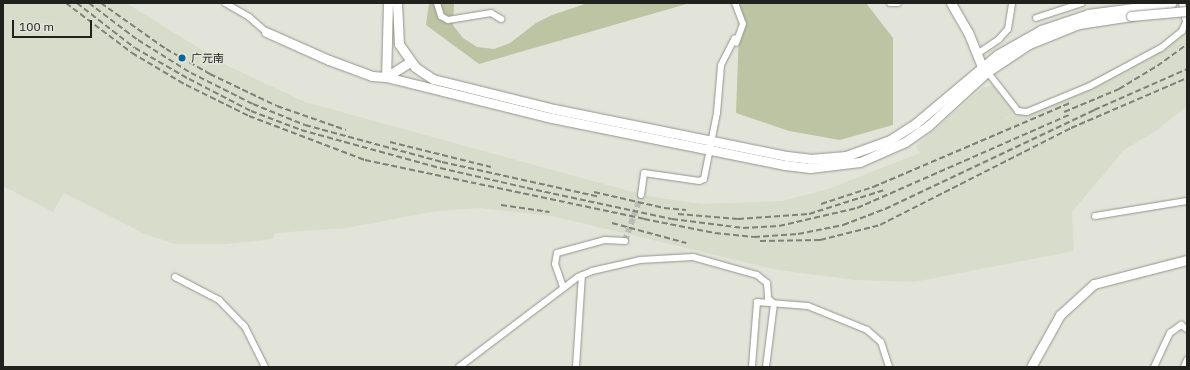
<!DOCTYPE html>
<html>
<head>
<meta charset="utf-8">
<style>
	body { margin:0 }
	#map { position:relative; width:1190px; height:370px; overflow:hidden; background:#e2e4da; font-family:"IBM Plex Sans","Noto Sans SC",sans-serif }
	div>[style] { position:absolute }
	.built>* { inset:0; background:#d8dcca }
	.green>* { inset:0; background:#bdc4a4 }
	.street-tunnel>* { height:6px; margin-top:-3px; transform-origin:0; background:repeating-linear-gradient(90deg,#bbbdb4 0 6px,transparent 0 9px) }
	.roads { filter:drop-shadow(0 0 1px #92948b) drop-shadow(0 0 1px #92948b) }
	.street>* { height:6px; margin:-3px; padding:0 3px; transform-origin:3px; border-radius:3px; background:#fff }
	.secondary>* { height:9px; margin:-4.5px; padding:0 4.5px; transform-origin:4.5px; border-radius:4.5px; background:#fff }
	.rail>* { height:1.5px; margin-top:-0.75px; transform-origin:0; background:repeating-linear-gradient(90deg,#7e8079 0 6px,transparent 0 9px) }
	.bridges { filter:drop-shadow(0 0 1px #92948b) drop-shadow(0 0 1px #92948b) }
	.secondary-bridge>* { height:9px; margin:-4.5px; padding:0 4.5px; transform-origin:4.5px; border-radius:4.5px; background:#fff }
	.dots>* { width:11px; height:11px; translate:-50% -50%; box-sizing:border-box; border:2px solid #e2e4da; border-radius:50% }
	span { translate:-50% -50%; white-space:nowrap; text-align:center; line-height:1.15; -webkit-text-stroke:3px #e2e4da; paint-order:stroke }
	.poi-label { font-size:11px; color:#20211d }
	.left { translate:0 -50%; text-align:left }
	.frame { position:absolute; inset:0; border:4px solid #20211d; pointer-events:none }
	.scale { position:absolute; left:12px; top:20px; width:80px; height:18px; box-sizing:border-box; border:2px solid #20211d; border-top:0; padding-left:5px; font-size:12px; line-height:14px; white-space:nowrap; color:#20211d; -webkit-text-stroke:3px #e2e4da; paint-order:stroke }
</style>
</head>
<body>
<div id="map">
	<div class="built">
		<i style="clip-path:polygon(3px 3px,126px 3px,228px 66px,305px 102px,648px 196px,702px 204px,783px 201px,828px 189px,920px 153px,916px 146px,983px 87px,994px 86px,1015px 113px,998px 122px,1075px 88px,1187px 32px,1187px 106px,1157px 130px,1124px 150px,1072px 212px,1074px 251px,914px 282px,855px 280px,778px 270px,552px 216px,480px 208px,436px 211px,347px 228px,275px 233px,273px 239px,225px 244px,175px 244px,145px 234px,64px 193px,53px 212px,3px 186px,3px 57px,6px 59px,3px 56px)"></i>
	</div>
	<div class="green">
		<i style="clip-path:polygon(429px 3px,454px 3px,453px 25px,463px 38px,477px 47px,494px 49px,510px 43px,536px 23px,552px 15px,585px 4px,690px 3px,479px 64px,426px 25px)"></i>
		<i style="clip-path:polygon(740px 3px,866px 3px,893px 38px,893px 125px,840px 140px,789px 131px,736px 113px)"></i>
	</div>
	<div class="street-tunnel">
		<i style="left:625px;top:241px;width:49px;rotate:-70.8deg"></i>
	</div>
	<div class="roads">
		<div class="street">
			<i style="left:225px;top:3px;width:28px;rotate:30deg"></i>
			<i style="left:249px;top:17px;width:23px;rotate:41deg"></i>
			<i style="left:437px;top:3px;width:14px;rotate:73deg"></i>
			<i style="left:441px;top:16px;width:8px;rotate:30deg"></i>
			<i style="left:448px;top:20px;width:44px;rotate:-9.2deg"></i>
			<i style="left:491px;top:13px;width:12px;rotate:31deg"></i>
			<i style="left:735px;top:3px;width:22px;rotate:69deg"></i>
			<i style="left:743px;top:24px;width:20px;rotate:110deg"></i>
			<i style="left:890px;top:3px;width:8px"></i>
			<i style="left:1036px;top:18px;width:48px;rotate:-18.1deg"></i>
			<i style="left:977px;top:54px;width:27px;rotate:-34deg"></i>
			<i style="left:999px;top:39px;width:13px;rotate:-48deg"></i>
			<i style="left:1008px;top:29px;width:26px;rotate:-81deg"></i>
			<i style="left:986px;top:70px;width:52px;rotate:52deg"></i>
			<i style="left:1018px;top:111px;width:9px;rotate:6deg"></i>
			<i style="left:1027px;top:112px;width:68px;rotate:-22.4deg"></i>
			<i style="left:1090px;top:86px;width:81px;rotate:-28.2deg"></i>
			<i style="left:1161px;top:48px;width:27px;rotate:-39deg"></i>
			<i style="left:1182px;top:31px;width:10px;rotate:-66deg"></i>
			<i style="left:1186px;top:22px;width:19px;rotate:-102deg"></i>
			<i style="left:641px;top:195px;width:22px;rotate:-82deg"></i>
			<i style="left:644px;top:173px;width:56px;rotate:8.3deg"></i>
			<i style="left:699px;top:181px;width:5px;rotate:-22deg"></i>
			<i style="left:704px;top:179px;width:67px;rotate:-78.9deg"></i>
			<i style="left:717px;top:113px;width:48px;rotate:-85.2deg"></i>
			<i style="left:721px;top:65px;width:30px;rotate:-63deg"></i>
			<i style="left:1095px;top:216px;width:93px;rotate:-9.3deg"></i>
			<i style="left:175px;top:277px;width:50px;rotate:27.6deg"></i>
			<i style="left:219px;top:300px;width:37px;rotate:46deg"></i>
			<i style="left:245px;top:327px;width:45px;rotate:63.4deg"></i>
			<i style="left:563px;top:287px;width:24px;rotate:-109deg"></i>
			<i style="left:555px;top:264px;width:11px;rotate:-80deg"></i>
			<i style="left:557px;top:253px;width:50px;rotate:-15.2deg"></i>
			<i style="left:605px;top:240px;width:20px;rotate:3deg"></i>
			<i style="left:459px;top:367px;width:149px;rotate:-37.1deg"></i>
			<i style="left:578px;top:277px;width:15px;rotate:-23deg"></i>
			<i style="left:592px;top:271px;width:49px;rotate:-12.9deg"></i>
			<i style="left:640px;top:260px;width:53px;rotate:-3.2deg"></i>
			<i style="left:693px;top:257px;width:66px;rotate:15.7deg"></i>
			<i style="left:757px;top:275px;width:13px;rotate:39deg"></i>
			<i style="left:767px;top:283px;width:15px;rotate:86deg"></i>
			<i style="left:768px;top:298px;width:8px;rotate:45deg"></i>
			<i style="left:576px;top:367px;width:92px;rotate:-86.3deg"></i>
			<i style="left:752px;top:367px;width:65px;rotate:-85.6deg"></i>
			<i style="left:757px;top:302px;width:51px;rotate:4.5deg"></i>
			<i style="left:808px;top:306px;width:64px;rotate:22.1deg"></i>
			<i style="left:867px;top:330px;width:18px;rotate:41deg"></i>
			<i style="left:881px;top:342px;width:26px;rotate:72deg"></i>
			<i style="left:766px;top:367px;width:64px;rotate:-82.8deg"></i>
			<i style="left:1154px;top:367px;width:38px;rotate:-65deg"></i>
			<i style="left:1170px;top:333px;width:14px;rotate:-36deg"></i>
			<i style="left:1181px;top:325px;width:7px;rotate:34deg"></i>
			<i style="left:1184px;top:367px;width:8px;rotate:-67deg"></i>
		</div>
		<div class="secondary">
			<i style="left:388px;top:3px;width:74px;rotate:91.5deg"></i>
			<i style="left:386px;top:77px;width:171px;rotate:13.9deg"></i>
			<i style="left:552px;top:118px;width:238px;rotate:11.4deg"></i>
			<i style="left:785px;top:165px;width:25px;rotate:7deg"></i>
			<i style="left:810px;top:168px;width:50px;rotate:-6.8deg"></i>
			<i style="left:860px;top:162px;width:49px;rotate:-24deg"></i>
			<i style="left:905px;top:142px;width:28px;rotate:-35deg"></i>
			<i style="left:928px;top:126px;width:80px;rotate:-42.5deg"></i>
			<i style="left:987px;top:72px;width:50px;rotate:-33.7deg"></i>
			<i style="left:1029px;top:44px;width:54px;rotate:-21.8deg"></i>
			<i style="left:1079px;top:24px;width:53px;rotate:-8.7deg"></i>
			<i style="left:397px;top:3px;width:41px;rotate:87.2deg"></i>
			<i style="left:399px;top:44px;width:28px;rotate:55deg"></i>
			<i style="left:415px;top:67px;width:22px;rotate:34deg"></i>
			<i style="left:433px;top:79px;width:125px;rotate:13.9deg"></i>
			<i style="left:554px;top:109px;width:238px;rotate:11.4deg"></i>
			<i style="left:787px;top:156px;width:23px;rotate:7deg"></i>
			<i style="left:810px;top:159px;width:36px;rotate:-5deg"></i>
			<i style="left:846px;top:156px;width:47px;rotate:-20deg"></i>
			<i style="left:890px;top:140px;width:30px;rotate:-33deg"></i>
			<i style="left:915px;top:124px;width:107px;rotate:-40.1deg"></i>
			<i style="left:997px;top:55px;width:51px;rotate:-29.6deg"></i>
			<i style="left:1041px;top:30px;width:50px;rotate:-18.8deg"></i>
			<i style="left:1088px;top:14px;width:84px;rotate:-7.5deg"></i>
			<i style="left:951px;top:3px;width:34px;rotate:60deg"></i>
			<i style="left:968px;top:32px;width:37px;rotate:68deg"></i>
			<i style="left:266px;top:32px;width:69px;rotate:24deg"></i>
			<i style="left:329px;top:60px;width:46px;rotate:20.4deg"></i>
			<i style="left:372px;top:76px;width:14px;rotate:4deg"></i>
			<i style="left:386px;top:77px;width:28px;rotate:-32deg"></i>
			<i style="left:1031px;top:367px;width:60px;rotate:-60.9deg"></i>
			<i style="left:1060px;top:315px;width:46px;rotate:-42.4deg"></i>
			<i style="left:1094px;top:284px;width:96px;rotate:-14.5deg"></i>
		</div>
	</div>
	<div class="rail">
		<i style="left:66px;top:3px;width:83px;rotate:37.1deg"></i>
		<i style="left:132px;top:53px;width:63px;rotate:30.7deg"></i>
		<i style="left:186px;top:85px;width:70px;rotate:26.2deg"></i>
		<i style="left:249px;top:116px;width:124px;rotate:20.8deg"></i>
		<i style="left:365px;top:160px;width:285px;rotate:11.9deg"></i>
		<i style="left:644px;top:219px;width:72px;rotate:11.2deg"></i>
		<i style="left:715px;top:233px;width:39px;rotate:6deg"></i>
		<i style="left:754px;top:237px;width:44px;rotate:-3.9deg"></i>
		<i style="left:798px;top:234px;width:46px;rotate:-11.3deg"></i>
		<i style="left:843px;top:225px;width:45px;rotate:-20.9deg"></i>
		<i style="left:885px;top:209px;width:231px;rotate:-25.3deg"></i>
		<i style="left:1094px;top:110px;width:102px;rotate:-23.8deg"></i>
		<i style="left:77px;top:3px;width:73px;rotate:37.8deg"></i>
		<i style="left:135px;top:48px;width:62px;rotate:29.9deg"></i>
		<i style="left:189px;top:79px;width:70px;rotate:27.3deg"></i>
		<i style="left:251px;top:111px;width:53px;rotate:20.8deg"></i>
		<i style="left:301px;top:130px;width:144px;rotate:15.3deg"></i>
		<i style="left:440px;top:168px;width:89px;rotate:12.9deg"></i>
		<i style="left:527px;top:188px;width:148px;rotate:12.1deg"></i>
		<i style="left:672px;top:219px;width:72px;rotate:7.2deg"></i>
		<i style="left:743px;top:228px;width:36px;rotate:-3deg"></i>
		<i style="left:779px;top:226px;width:80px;rotate:-13deg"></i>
		<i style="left:857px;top:208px;width:234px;rotate:-23.7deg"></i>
		<i style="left:89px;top:3px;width:61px;rotate:37.1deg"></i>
		<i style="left:138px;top:40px;width:62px;rotate:31.9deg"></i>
		<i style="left:191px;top:73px;width:69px;rotate:26.6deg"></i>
		<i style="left:253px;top:104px;width:56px;rotate:22deg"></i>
		<i style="left:305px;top:125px;width:142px;rotate:15.1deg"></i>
		<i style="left:442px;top:162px;width:162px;rotate:12.5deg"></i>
		<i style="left:101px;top:3px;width:80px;rotate:35.3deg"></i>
		<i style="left:166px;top:49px;width:51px;rotate:29.6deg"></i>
		<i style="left:210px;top:74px;width:74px;rotate:25.5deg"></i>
		<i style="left:277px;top:106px;width:73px;rotate:19.2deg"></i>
		<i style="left:1064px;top:112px;width:60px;rotate:-22.7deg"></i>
		<i style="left:1119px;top:89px;width:44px;rotate:-31.2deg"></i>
		<i style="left:1157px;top:66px;width:37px;rotate:-36deg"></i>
		<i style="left:390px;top:142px;width:104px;rotate:13.9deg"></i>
		<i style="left:594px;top:192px;width:72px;rotate:12.9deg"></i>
		<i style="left:664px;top:208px;width:22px;rotate:5deg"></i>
		<i style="left:821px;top:204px;width:55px;rotate:-18.1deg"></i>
		<i style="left:873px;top:187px;width:214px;rotate:-23.1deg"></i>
		<i style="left:501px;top:205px;width:49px;rotate:8.3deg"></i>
		<i style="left:678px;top:214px;width:60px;rotate:4.8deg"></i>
		<i style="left:738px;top:219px;width:71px;rotate:-4deg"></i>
		<i style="left:809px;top:214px;width:79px;rotate:-17.7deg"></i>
		<i style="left:612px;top:223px;width:77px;rotate:15.1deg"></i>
		<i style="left:760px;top:241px;width:60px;rotate:-1deg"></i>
		<i style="left:820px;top:240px;width:62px;rotate:-14deg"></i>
		<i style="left:880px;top:225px;width:214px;rotate:-26.9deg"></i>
		<i style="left:1071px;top:128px;width:126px;rotate:-23.3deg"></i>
	</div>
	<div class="bridges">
		<div class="secondary-bridge">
			<i style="left:1131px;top:16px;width:56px;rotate:-5.1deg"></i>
		</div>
	</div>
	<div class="dots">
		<i style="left:182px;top:58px;background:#0c6595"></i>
	</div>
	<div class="poi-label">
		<span class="left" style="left:191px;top:58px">广元南</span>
	</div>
	<div class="frame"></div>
	<div class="scale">100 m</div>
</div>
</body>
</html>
